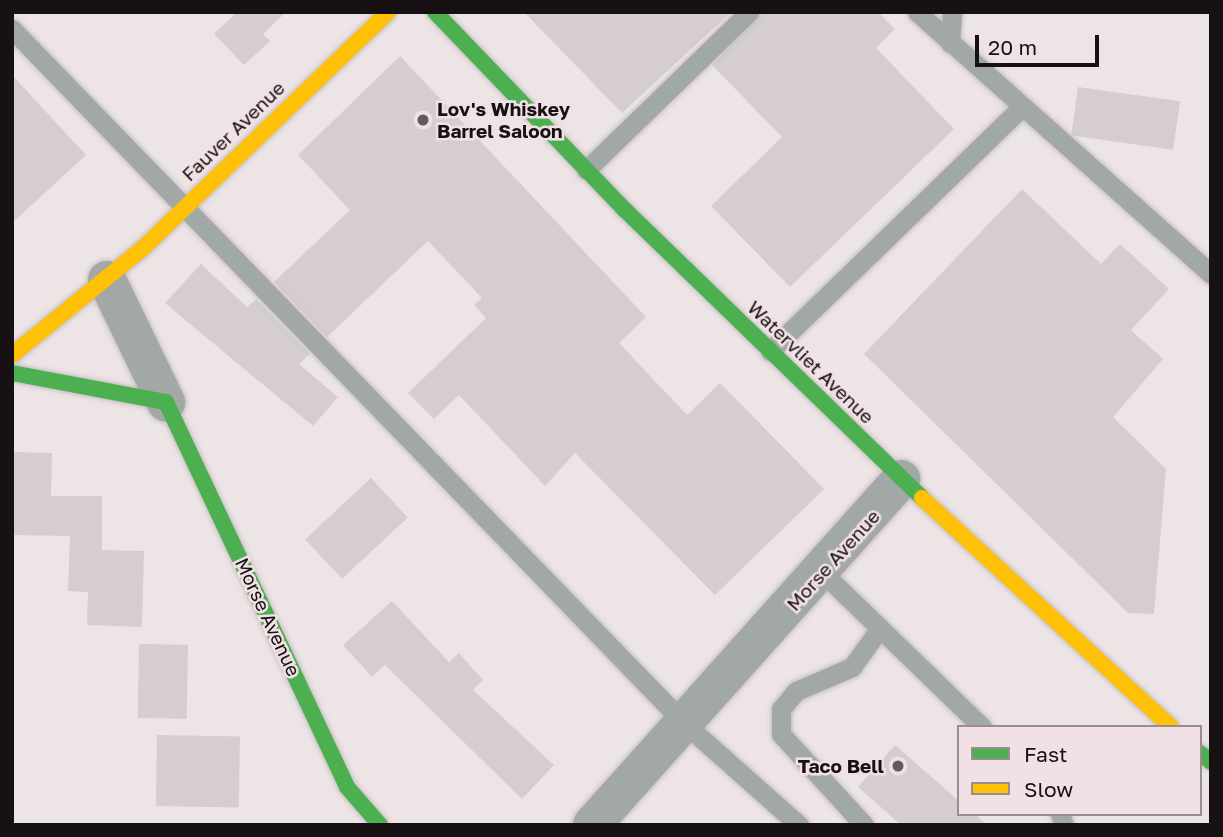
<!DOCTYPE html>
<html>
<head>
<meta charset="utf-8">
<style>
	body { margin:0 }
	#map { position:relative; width:1223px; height:837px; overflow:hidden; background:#ede4e6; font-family:"Golos Text",sans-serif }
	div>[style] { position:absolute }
	.building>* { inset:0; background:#d5cdcf; transform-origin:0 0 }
	.roads { filter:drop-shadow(0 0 2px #c6bfc1) drop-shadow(0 0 2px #c6bfc1) }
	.lane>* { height:19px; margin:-9.5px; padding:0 9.5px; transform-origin:9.5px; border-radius:9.5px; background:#a2a8a5 }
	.street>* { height:38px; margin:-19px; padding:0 19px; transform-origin:19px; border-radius:19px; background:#a2a8a5 }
	.fast>* { height:16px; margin:-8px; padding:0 8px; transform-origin:8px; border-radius:8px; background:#4caf50 }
	.slow>* { height:16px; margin:-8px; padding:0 8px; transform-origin:8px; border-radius:8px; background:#ffc107 }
	.dots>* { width:19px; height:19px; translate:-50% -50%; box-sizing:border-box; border:4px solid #f1e0e4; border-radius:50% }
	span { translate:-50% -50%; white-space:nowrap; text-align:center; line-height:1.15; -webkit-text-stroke:5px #f1e0e4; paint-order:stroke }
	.poi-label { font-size:19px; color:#171113; font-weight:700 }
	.left { translate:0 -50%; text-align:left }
	.right { translate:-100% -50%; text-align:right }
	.street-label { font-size:19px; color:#171113 }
	.frame { position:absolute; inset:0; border:14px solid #171113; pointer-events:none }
	.legend { position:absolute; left:957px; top:725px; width:245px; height:91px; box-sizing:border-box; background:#f1e0e4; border:2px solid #9a8d90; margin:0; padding:9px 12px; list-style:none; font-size:21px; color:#171113 }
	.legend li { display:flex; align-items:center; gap:14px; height:35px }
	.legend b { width:35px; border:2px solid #9a8d90 }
	.scale { position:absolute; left:975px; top:35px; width:124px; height:32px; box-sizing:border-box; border:4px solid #171113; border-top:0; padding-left:9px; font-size:21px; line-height:24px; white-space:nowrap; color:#171113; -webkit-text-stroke:5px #f1e0e4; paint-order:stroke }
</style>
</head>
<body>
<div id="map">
	<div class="building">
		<i style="clip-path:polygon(237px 12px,286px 12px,263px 34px,270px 41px,244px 65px,214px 34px)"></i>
		<i style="clip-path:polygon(524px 12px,731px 12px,622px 113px)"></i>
		<i style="clip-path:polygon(761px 12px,878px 12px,895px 29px,876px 48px,954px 129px,790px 287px,711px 206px,782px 137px,712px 65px)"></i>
		<i style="clip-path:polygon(400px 56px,646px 317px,619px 343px,687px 415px,720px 383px,824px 489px,715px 595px,575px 453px,545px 486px,459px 395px,434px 419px,408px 393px,486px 318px,474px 305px,482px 298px,428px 241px,327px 337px,274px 282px,350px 210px,298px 155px)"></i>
		<i style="clip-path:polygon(12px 75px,86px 155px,12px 223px)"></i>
		<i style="left:1078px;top:87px;width:103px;height:49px;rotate:8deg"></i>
		<i style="clip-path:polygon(1022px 189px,1101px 264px,1120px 244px,1169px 289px,1131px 330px,1163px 359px,1113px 417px,1166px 469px,1154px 614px,1128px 613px,864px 354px)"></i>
		<i style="clip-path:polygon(201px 264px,247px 307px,256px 299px,310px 354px,299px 364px,338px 397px,313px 426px,165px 303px)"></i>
		<i style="clip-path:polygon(12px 452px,52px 453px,51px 496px,102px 496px,102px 550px,144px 551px,142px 627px,87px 625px,88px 592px,68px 591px,70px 536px,12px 535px)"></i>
		<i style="left:371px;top:478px;width:54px;height:90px;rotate:47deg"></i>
		<i style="clip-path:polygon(392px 601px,449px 662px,459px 653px,483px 680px,473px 690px,554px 765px,522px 799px,385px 665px,372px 677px,343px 645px)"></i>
		<i style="left:139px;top:644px;width:49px;height:74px;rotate:1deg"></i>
		<i style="left:157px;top:735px;width:83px;height:71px;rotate:1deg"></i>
		<i style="clip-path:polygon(895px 745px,959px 801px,959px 814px,975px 814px,987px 825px,901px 825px,858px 787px)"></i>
	</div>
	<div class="roads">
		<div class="lane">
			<i style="left:917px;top:12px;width:394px;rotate:41.7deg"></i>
			<i style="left:12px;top:29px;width:966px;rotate:45.92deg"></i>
			<i style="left:684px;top:723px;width:154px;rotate:41.6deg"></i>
			<i style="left:950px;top:43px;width:31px;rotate:-86deg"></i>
			<i style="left:586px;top:170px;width:227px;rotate:-44.1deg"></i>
			<i style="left:770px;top:351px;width:351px;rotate:-44.1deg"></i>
			<i style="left:822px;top:572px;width:223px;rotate:44.1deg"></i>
			<i style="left:1060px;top:814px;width:12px;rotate:70deg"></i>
			<i style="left:864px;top:825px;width:123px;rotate:-132.4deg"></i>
			<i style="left:781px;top:734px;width:25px;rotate:-90deg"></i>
			<i style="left:781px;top:709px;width:23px;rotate:-50deg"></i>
			<i style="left:796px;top:691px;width:61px;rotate:-23.2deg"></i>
			<i style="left:852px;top:667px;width:48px;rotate:-54.3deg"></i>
		</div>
		<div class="street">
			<i style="left:107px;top:280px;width:136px;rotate:64.2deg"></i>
			<i style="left:592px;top:825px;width:464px;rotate:-48.2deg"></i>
		</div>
		<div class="fast">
			<i style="left:435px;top:12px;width:273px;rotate:46.2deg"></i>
			<i style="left:624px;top:209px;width:415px;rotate:44.1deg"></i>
			<i style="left:12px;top:373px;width:157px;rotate:10.7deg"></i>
			<i style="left:166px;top:402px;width:425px;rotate:64.8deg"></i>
			<i style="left:347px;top:787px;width:50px;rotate:49deg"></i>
			<i style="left:1200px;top:753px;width:14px;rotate:39deg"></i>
		</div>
		<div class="slow">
			<i style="left:12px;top:355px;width:168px;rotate:-39.2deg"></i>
			<i style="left:142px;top:249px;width:342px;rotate:-43.9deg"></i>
			<i style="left:922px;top:498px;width:338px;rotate:42.6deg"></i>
		</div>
	</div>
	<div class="dots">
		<i style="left:423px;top:120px;background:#625b5d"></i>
		<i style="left:898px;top:766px;background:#625b5d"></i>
	</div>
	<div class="poi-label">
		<span class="left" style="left:437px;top:120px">Lov's Whiskey<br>Barrel Saloon</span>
		<span class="right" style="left:884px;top:766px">Taco Bell</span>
	</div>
	<div class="street-label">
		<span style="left:233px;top:131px;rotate:-44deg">Fauver Avenue</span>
		<span style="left:811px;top:362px;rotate:44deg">Watervliet Avenue</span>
		<span style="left:833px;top:560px;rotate:-48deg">Morse Avenue</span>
		<span style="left:268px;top:617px;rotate:65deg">Morse Avenue</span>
	</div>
	<div class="frame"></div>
	<ul class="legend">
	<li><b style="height:9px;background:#4caf50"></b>Fast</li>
	<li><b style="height:9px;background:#ffc107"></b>Slow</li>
	</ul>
	<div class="scale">20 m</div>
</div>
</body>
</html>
